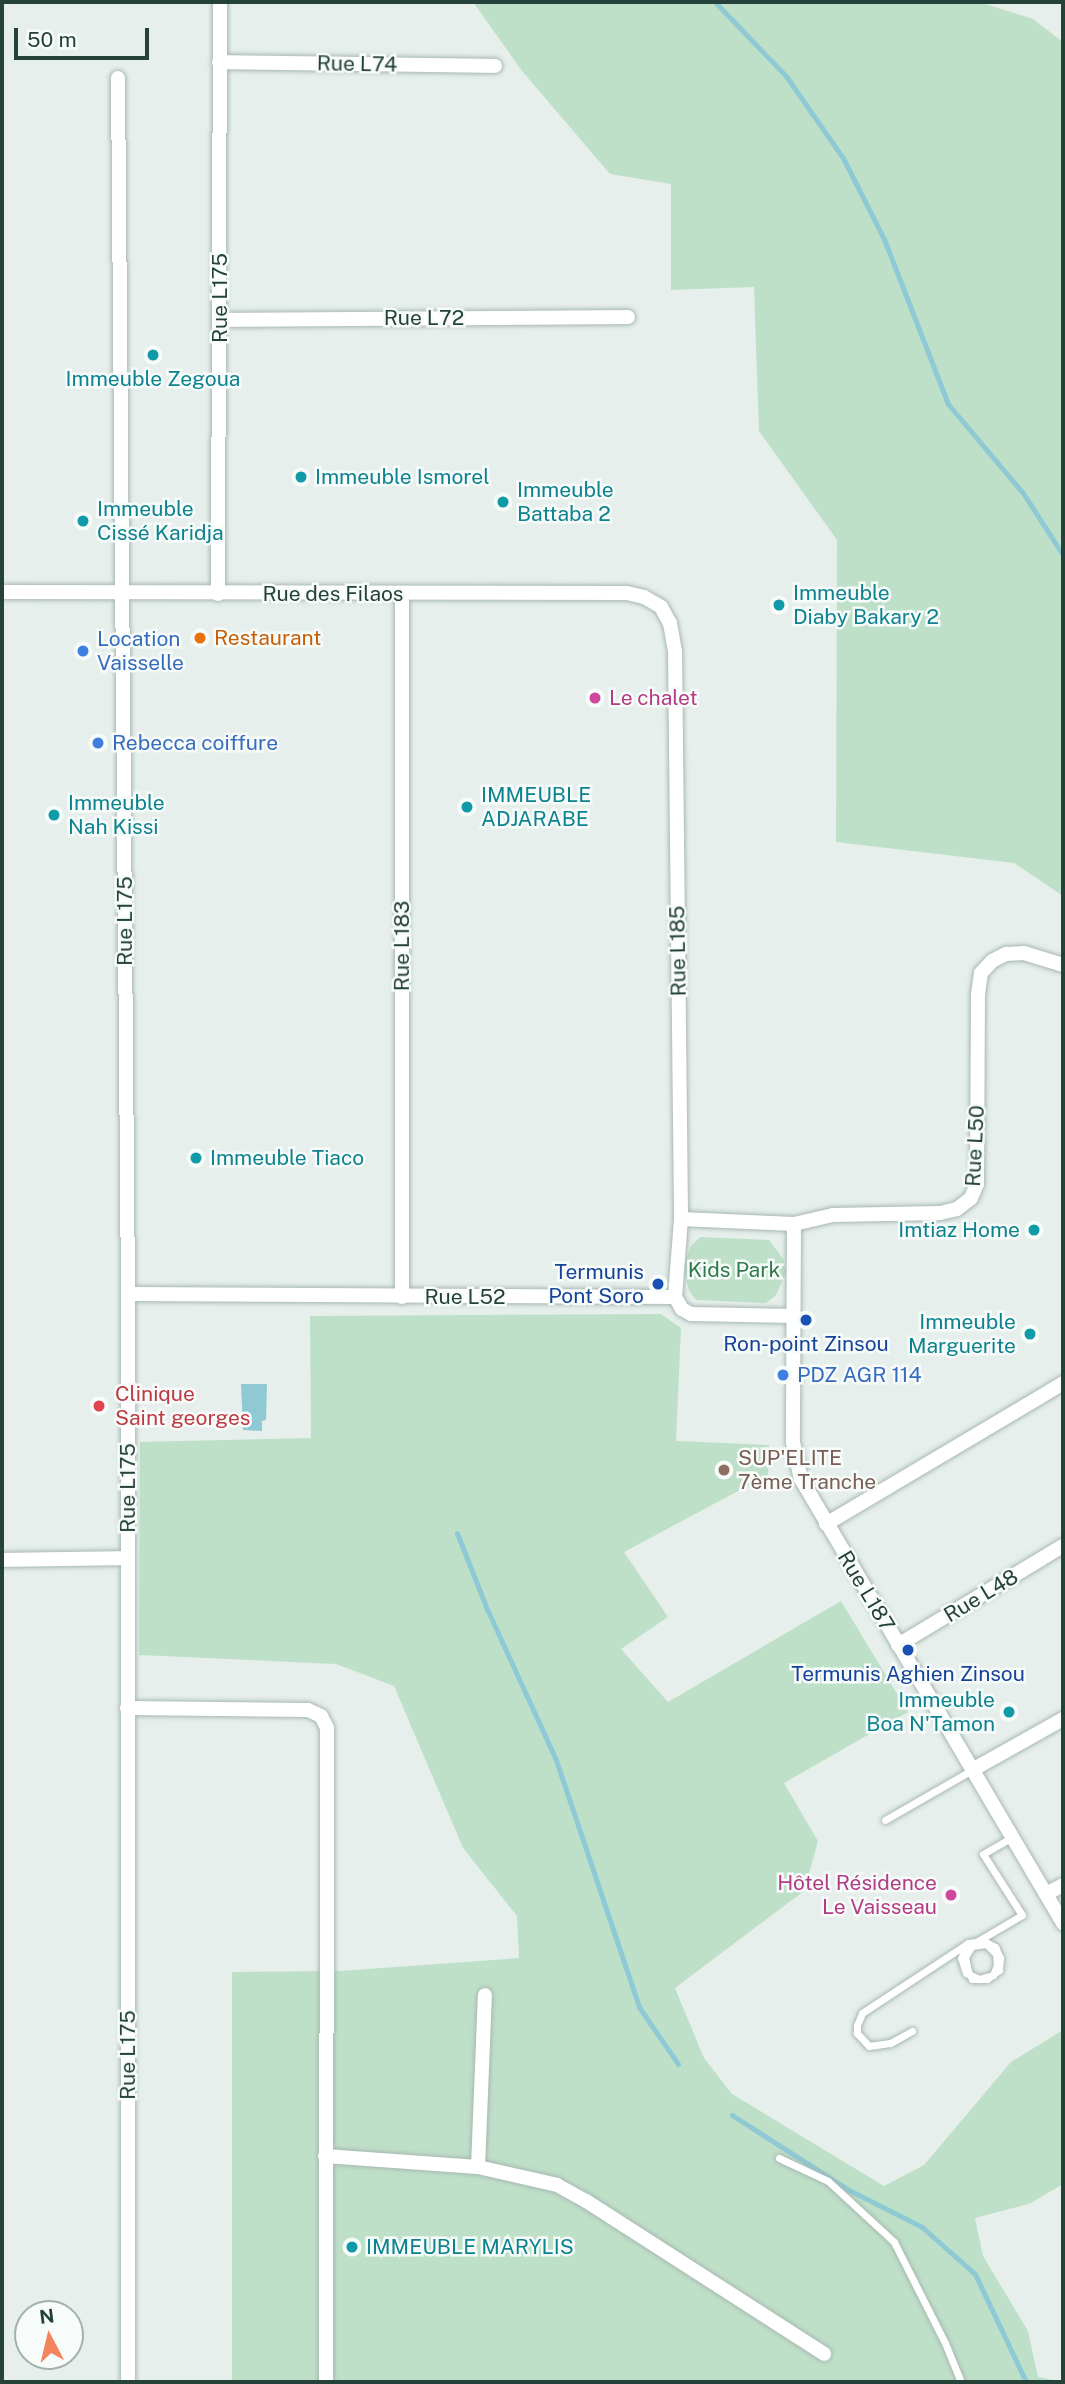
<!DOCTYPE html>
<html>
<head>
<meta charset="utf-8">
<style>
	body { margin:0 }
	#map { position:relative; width:1065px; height:2384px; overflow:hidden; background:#e6efeb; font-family:"Public Sans",sans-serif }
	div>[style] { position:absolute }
	.green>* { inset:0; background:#bfe0c8 }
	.water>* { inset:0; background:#8ec9d4 }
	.stream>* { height:5px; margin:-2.5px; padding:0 2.5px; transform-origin:2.5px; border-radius:2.5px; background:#8ec9d4 }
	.roads { filter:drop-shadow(0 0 2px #a8b8b2) drop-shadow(0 0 2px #a8b8b2) }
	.service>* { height:7px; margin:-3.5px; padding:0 3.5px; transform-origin:3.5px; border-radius:3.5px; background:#fff }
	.minor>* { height:14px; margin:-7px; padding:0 7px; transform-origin:7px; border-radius:7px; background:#fff }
	.dots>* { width:19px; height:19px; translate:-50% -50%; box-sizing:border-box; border:4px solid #f7fbf9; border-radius:50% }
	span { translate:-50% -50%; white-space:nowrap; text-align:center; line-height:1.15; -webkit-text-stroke:5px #f7fbf9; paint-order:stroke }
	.street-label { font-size:21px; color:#24423a }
	.culture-label { font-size:21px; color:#0d838f }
	.left { translate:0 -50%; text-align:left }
	.right { translate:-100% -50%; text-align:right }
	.food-label { font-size:21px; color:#c56008 }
	.shop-label { font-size:21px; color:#366cbe }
	.hotel-label { font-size:21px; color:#b23c85 }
	.park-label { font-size:21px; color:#2d7a4b }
	.transit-label { font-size:21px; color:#164399 }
	.health-label { font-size:21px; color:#be3a42 }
	.education-label { font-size:21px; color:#785e54 }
	.frame { position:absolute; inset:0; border:4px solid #24423a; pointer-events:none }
	.north { position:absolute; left:14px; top:2300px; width:70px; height:70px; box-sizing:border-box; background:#f7fbf9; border:2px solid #a3b1ad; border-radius:50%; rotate:353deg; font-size:19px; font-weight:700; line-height:28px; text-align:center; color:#24423a }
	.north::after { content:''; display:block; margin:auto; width:24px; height:32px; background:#f4845f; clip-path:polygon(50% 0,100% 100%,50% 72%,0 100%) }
	.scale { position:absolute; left:14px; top:28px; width:135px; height:32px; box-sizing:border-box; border:4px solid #24423a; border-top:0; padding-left:9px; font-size:21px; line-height:24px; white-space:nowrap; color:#24423a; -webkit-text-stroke:5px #f7fbf9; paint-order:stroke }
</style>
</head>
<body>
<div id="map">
	<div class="green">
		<i style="clip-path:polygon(473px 2px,980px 2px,1033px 19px,1063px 42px,1063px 896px,1014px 863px,836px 842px,837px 540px,759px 431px,754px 287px,671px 290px,671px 184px,610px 174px,522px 71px)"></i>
		<i style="clip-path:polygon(700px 1237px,769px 1240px,784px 1260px,786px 1273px,776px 1295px,766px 1303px,696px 1300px,689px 1291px,683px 1267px,691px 1246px)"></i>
		<i style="clip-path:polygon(661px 1314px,681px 1328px,676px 1441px,769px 1445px,768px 1475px,624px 1552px,668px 1617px,621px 1649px,668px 1702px,841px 1601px,908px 1712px,784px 1783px,818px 1841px,804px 1891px,675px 1988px,704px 2058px,732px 2094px,884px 2186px,924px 2165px,1011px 2062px,1063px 2030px,1063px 2184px,1029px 2204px,975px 2218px,983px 2256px,1028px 2331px,1038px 2377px,1063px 2382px,232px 2382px,232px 1972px,340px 1971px,519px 1958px,517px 1916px,463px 1848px,394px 1686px,336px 1664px,139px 1655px,140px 1442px,311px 1438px,310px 1316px)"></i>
	</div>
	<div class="water">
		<i style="clip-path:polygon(241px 1384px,267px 1384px,266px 1420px,262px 1421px,262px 1431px,243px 1430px)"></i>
	</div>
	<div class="stream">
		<i style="left:715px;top:2px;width:103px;rotate:46.2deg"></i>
		<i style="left:786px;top:76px;width:100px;rotate:55.2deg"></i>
		<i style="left:843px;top:158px;width:91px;rotate:63.2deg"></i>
		<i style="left:884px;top:239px;width:177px;rotate:68.8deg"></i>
		<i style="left:948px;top:404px;width:116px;rotate:49.9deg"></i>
		<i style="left:1023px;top:493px;width:74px;rotate:57.2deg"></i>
		<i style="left:457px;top:1533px;width:82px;rotate:68.5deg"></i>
		<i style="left:487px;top:1609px;width:166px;rotate:65.4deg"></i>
		<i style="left:556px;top:1760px;width:261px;rotate:71.4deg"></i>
		<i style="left:639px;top:2007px;width:69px;rotate:55.6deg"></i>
		<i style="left:732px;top:2115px;width:139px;rotate:32.7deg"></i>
		<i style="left:849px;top:2190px;width:82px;rotate:26.9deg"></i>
		<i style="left:922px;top:2227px;width:71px;rotate:41.6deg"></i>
		<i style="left:975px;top:2274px;width:119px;rotate:64.7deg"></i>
	</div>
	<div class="roads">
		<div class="service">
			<i style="left:885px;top:1820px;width:100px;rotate:-29.9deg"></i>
			<i style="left:912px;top:2031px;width:25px;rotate:151deg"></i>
			<i style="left:890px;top:2043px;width:21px;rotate:172deg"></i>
			<i style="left:869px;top:2046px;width:18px;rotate:-133deg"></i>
			<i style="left:857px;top:2033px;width:8px;rotate:-90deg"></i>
			<i style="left:857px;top:2025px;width:13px;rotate:-67deg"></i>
			<i style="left:862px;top:2013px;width:127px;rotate:-33.4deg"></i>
			<i style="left:968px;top:1943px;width:16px;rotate:-7deg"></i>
			<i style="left:984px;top:1941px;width:13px;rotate:29deg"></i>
			<i style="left:995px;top:1947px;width:12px;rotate:66deg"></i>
			<i style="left:1000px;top:1958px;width:12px;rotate:95deg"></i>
			<i style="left:999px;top:1970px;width:15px;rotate:143deg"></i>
			<i style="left:987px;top:1979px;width:15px;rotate:180deg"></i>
			<i style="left:972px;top:1979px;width:9px;rotate:-117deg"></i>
			<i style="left:968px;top:1971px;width:14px;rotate:-102deg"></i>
			<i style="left:965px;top:1957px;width:13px;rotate:-58deg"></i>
			<i style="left:972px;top:1946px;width:14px;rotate:-8deg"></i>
			<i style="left:986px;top:1944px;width:14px;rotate:45deg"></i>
			<i style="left:996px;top:1954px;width:11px;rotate:85deg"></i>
			<i style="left:997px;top:1965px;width:11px;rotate:112deg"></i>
			<i style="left:993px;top:1975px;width:15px;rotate:164deg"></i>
			<i style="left:979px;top:1979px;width:14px;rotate:-155deg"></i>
			<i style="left:966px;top:1973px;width:16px;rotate:-108deg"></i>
			<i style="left:961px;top:1958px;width:11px;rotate:-63deg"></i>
			<i style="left:966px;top:1948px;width:65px;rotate:-30.5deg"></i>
			<i style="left:1022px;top:1915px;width:72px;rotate:-122.6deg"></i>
			<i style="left:983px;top:1854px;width:34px;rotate:-30deg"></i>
			<i style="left:779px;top:2158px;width:54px;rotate:25.1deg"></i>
			<i style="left:828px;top:2181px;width:90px;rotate:42.7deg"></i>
			<i style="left:894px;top:2242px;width:113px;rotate:63.2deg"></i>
			<i style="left:945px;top:2343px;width:42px;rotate:67.7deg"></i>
		</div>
		<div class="minor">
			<i style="left:219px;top:62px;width:276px;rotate:0.8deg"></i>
			<i style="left:118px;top:78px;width:1216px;rotate:89.53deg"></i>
			<i style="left:128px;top:1294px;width:1088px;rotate:90deg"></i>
			<i style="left:220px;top:320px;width:408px;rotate:-0.4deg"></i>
			<i style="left:2px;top:592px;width:625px;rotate:0.09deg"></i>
			<i style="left:627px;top:593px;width:17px;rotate:13deg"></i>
			<i style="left:644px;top:597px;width:20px;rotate:30deg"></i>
			<i style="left:661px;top:607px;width:18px;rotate:61deg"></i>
			<i style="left:670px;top:623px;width:28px;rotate:80deg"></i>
			<i style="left:675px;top:651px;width:568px;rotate:89.39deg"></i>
			<i style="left:681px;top:1219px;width:78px;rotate:94.4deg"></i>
			<i style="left:218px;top:594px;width:592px;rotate:-89.81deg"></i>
			<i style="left:402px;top:594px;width:703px;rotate:90deg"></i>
			<i style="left:681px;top:1219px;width:113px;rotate:2.5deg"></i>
			<i style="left:794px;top:1224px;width:40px;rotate:-13deg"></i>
			<i style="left:833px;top:1215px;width:107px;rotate:-1.1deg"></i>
			<i style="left:940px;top:1213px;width:17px;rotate:-13deg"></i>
			<i style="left:957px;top:1209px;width:18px;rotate:-38deg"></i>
			<i style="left:971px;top:1198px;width:15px;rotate:-67deg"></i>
			<i style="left:977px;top:1184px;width:190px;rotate:-89.7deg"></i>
			<i style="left:978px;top:994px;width:21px;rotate:-82deg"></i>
			<i style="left:981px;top:973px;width:16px;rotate:-47deg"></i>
			<i style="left:992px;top:961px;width:16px;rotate:-27deg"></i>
			<i style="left:1006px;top:954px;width:18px;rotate:-3deg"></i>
			<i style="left:1024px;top:953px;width:41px;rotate:17.1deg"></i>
			<i style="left:794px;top:1224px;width:218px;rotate:90.3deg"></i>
			<i style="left:793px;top:1442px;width:38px;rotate:78deg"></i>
			<i style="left:801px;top:1479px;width:516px;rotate:59.46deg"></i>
			<i style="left:128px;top:1294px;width:547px;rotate:0.31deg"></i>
			<i style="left:675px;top:1297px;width:14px;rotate:60deg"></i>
			<i style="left:682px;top:1309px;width:10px;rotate:29deg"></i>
			<i style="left:691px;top:1314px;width:103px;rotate:1.1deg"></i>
			<i style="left:826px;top:1524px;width:276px;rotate:-30.7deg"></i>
			<i style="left:2px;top:1560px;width:126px;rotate:-0.9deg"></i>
			<i style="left:898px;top:1645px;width:192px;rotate:-31deg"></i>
			<i style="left:127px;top:1708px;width:181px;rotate:0.6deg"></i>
			<i style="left:308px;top:1710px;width:14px;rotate:25deg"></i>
			<i style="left:321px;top:1716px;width:13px;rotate:63deg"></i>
			<i style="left:327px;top:1728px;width:654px;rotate:90.09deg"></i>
			<i style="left:972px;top:1770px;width:104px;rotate:-29.3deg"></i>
			<i style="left:1046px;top:1894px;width:19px;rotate:-28deg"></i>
			<i style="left:325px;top:2156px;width:153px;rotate:4.1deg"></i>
			<i style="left:478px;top:2167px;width:81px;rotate:12.8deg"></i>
			<i style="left:557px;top:2185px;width:33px;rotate:29deg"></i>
			<i style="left:586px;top:2201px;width:283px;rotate:32.7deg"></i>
			<i style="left:478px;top:2167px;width:172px;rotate:-87.7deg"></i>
		</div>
	</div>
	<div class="dots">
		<i style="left:153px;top:355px;background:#0f9aa8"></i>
		<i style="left:301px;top:477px;background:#0f9aa8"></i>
		<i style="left:503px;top:502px;background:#0f9aa8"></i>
		<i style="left:83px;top:521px;background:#0f9aa8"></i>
		<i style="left:779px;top:605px;background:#0f9aa8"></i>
		<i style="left:200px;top:638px;background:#e8710a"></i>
		<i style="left:83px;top:651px;background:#3f7fe0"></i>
		<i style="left:595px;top:698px;background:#d1479c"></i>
		<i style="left:98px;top:743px;background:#3f7fe0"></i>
		<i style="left:467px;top:807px;background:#0f9aa8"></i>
		<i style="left:54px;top:815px;background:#0f9aa8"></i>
		<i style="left:196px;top:1158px;background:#0f9aa8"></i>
		<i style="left:1034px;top:1230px;background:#0f9aa8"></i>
		<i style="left:658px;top:1284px;background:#1a4fb4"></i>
		<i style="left:806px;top:1320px;background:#1a4fb4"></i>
		<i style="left:1030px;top:1334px;background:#0f9aa8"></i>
		<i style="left:783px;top:1375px;background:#3f7fe0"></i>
		<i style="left:99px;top:1406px;background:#e0444e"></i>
		<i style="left:724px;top:1470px;background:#8d6e63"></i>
		<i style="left:908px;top:1650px;background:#1a4fb4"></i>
		<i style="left:1009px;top:1712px;background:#0f9aa8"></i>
		<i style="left:951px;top:1895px;background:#d1479c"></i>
		<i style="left:352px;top:2247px;background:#0f9aa8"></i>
	</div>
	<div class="street-label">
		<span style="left:357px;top:64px;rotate:1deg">Rue L74</span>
		<span style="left:220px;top:298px;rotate:-90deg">Rue L175</span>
		<span style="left:424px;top:318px">Rue L72</span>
		<span style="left:333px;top:594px">Rue des Filaos</span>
		<span style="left:125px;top:921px;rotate:-90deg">Rue L175</span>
		<span style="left:402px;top:946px;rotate:-90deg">Rue L183</span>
		<span style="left:678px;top:951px;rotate:-91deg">Rue L185</span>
		<span style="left:975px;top:1146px;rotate:-87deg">Rue L50</span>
		<span style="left:465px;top:1297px">Rue L52</span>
		<span style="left:128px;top:1488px;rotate:-90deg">Rue L175</span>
		<span style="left:866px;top:1591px;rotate:59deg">Rue L187</span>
		<span style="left:981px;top:1596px;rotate:-31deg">Rue L48</span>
		<span style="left:128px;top:2055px;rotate:-90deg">Rue L175</span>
	</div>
	<div class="culture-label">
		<span style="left:153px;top:379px">Immeuble Zegoua</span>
		<span class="left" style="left:315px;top:477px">Immeuble Ismorel</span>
		<span class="left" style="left:517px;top:502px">Immeuble<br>Battaba 2</span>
		<span class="left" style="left:97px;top:521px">Immeuble<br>Cissé Karidja</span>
		<span class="left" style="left:793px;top:605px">Immeuble<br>Diaby Bakary 2</span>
		<span class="left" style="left:481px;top:807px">IMMEUBLE<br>ADJARABE</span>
		<span class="left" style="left:68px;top:815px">Immeuble<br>Nah Kissi</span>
		<span class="left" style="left:210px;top:1158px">Immeuble Tiaco</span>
		<span class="right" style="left:1020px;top:1230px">Imtiaz Home</span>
		<span class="right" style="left:1016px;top:1334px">Immeuble<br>Marguerite</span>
		<span class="right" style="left:995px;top:1712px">Immeuble<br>Boa N'Tamon</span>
		<span class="left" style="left:366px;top:2247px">IMMEUBLE MARYLIS</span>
	</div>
	<div class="food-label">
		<span class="left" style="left:214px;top:638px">Restaurant</span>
	</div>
	<div class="shop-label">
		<span class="left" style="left:97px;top:651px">Location<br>Vaisselle</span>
		<span class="left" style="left:112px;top:743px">Rebecca coiffure</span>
		<span class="left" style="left:797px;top:1375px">PDZ AGR 114</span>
	</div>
	<div class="hotel-label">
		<span class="left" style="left:609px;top:698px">Le chalet</span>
		<span class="right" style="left:937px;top:1895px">Hôtel Résidence<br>Le Vaisseau</span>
	</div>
	<div class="park-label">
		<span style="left:734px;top:1270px">Kids Park</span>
	</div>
	<div class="transit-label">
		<span class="right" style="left:644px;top:1284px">Termunis<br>Pont Soro</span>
		<span style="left:806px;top:1344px">Ron-point Zinsou</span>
		<span style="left:908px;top:1674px">Termunis Aghien Zinsou</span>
	</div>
	<div class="health-label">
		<span class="left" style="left:115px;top:1406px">Clinique<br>Saint georges</span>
	</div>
	<div class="education-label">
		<span class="left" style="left:738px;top:1470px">SUP'ELITE<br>7ème Tranche</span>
	</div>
	<div class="frame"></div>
	<div class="north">N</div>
	<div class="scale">50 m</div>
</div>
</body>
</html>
